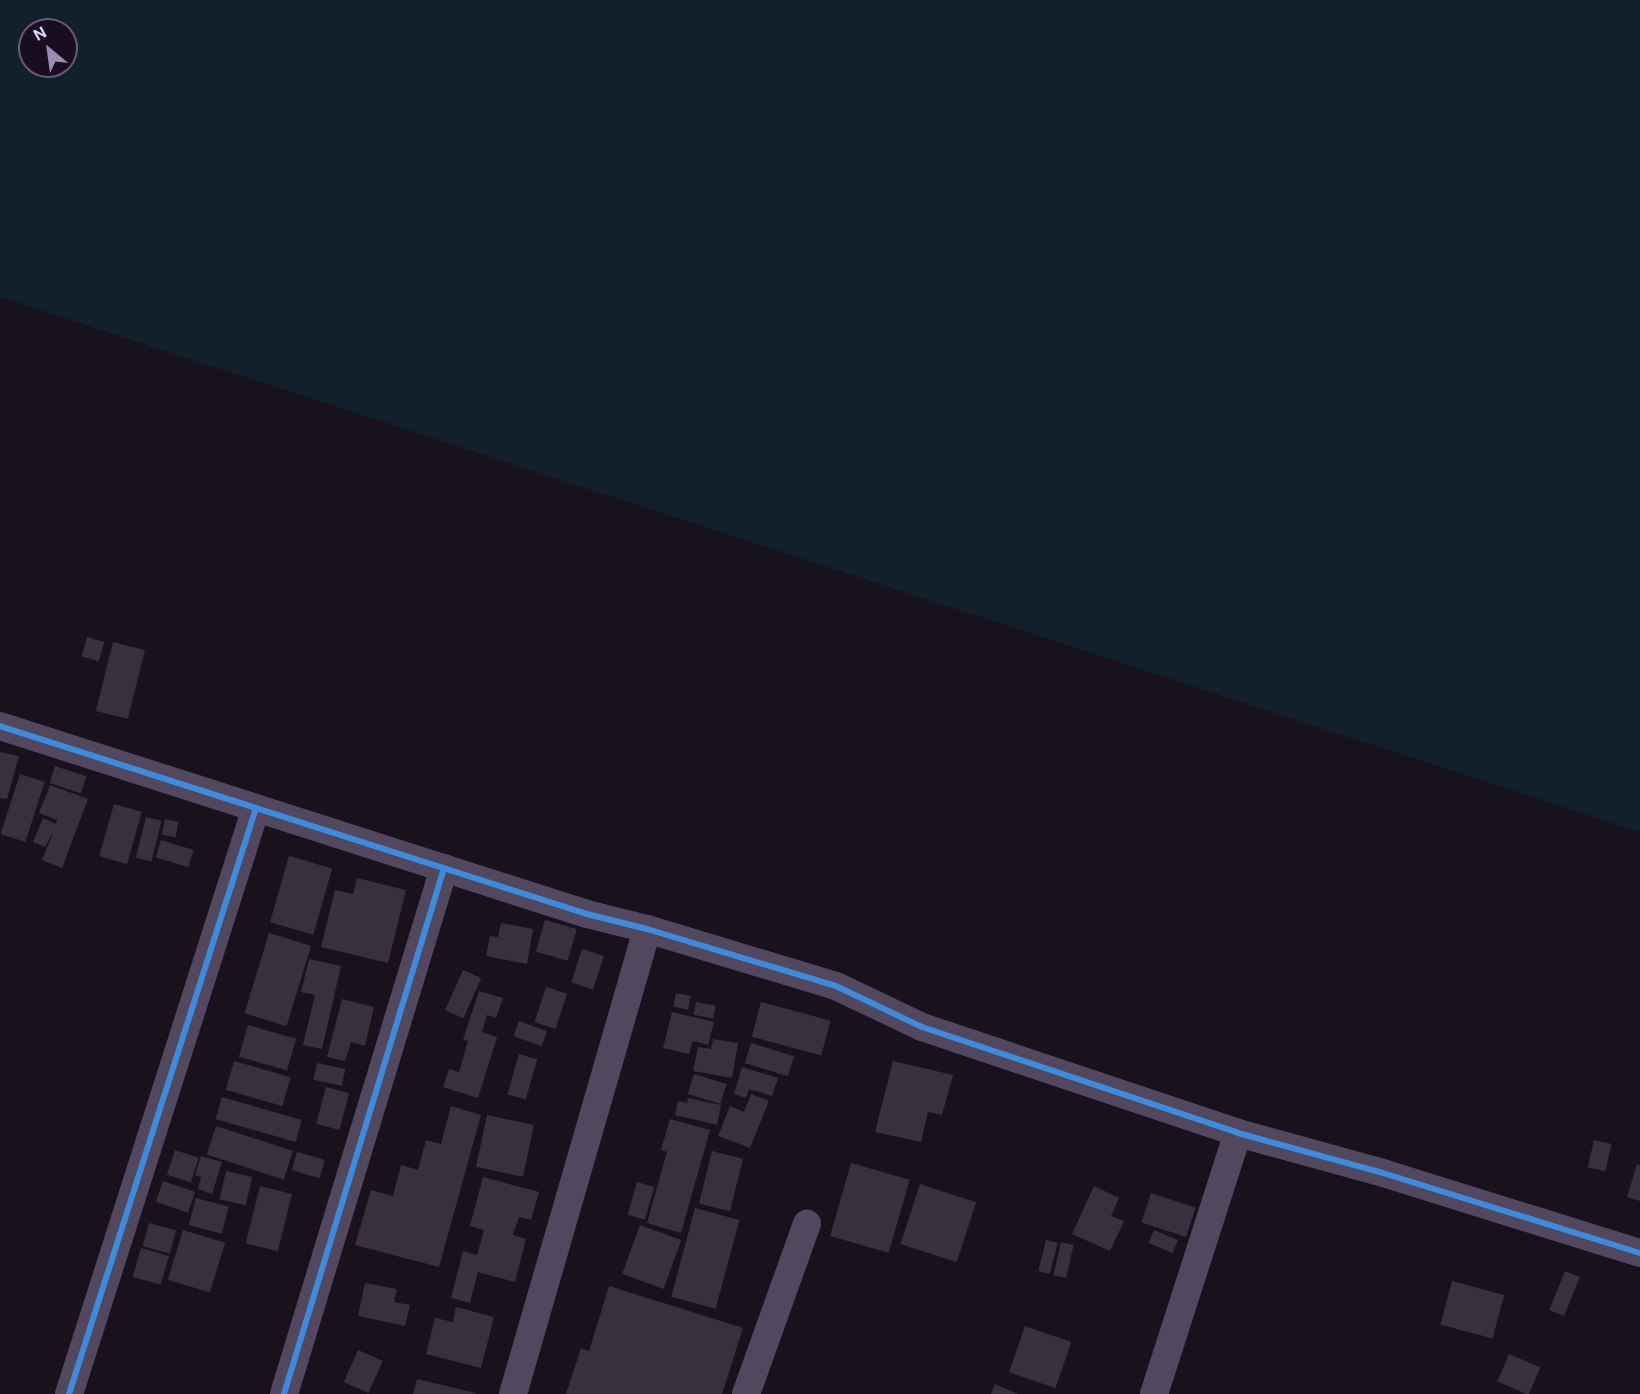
<!DOCTYPE html>
<html>
<head>
<meta charset="utf-8">
<style>
	body { margin:0 }
	#map { position:relative; width:1640px; height:1394px; overflow:hidden; background:#18121d; font-family:"DM Sans",sans-serif }
	div>[style] { position:absolute }
	.green>* { inset:0; background:#11202a }
	.building>* { inset:0; background:#38303f; transform-origin:0 0 }
	.street>* { height:28px; margin:-14px; padding:0 14px; transform-origin:14px; border-radius:14px; background:#51475e }
	.cycleway>* { height:6px; margin:-3px; padding:0 3px; transform-origin:3px; border-radius:3px; background:#408adc }
	span { translate:-50% -50%; white-space:nowrap; text-align:center; line-height:1.15; -webkit-text-stroke:6px #190d22; paint-order:stroke }
	.north { position:absolute; left:18px; top:18px; width:60px; height:60px; box-sizing:border-box; background:#190d22; border:2px solid #6b5a7a; border-radius:50%; rotate:331deg; font-size:16px; font-weight:700; line-height:24px; text-align:center; color:#e6ceff }
	.north::after { content:''; display:block; margin:auto; width:21px; height:27px; background:#9e8cb0; clip-path:polygon(50% 0,100% 100%,50% 72%,0 100%) }
</style>
</head>
<body>
<div id="map">
	<div class="green">
		<i style="clip-path:polygon(evenodd,0 0,1640px 0,1640px 832px,0 297px,0 0,30px 30px,66px 30px,66px 66px,30px 66px,30px 30px)"></i>
	</div>
	<div class="building">
		<i style="left:87px;top:637px;width:18px;height:20px;rotate:16deg"></i>
		<i style="left:113px;top:642px;width:33px;height:71px;rotate:14deg"></i>
		<i style="clip-path:polygon(0 752px,19px 756px,7px 799px,0 798px)"></i>
		<i style="left:55px;top:766px;width:33px;height:18px;rotate:18deg"></i>
		<i style="left:20px;top:774px;width:26px;height:63px;rotate:18deg"></i>
		<i style="clip-path:polygon(50px 785px,88px 799px,62px 868px,42px 860px,54px 830px,45px 847px,33px 842px,43px 818px,56px 824px,57px 820px,39px 813px)"></i>
		<i style="left:114px;top:804px;width:29px;height:54px;rotate:16deg"></i>
		<i style="left:146px;top:817px;width:16px;height:42px;rotate:14deg"></i>
		<i style="left:165px;top:819px;width:14px;height:16px;rotate:12deg"></i>
		<i style="left:161px;top:840px;width:34px;height:18px;rotate:17deg"></i>
		<i style="left:289px;top:856px;width:45px;height:69px;rotate:16deg"></i>
		<i style="clip-path:polygon(357px 878px,406px 890px,388px 963px,321px 947px,335px 890px,353px 894px)"></i>
		<i style="left:545px;top:920px;width:33px;height:33px;rotate:16deg"></i>
		<i style="clip-path:polygon(501px 923px,533px 929px,527px 964px,486px 956px,490px 936px,498px 937px)"></i>
		<i style="left:269px;top:933px;width:44px;height:84px;rotate:17deg"></i>
		<i style="left:582px;top:949px;width:23px;height:35px;rotate:18deg"></i>
		<i style="clip-path:polygon(309px 959px,341px 966px,322px 1049px,303px 1045px,315px 995px,301px 992px)"></i>
		<i style="left:463px;top:970px;width:20px;height:44px;rotate:24deg"></i>
		<i style="left:546px;top:987px;width:22px;height:37px;rotate:18deg"></i>
		<i style="clip-path:polygon(479px 991px,503px 998px,496px 1018px,487px 1015px,482px 1032px,497px 1037px,478px 1098px,443px 1087px,449px 1069px,459px 1072px,468px 1041px,463px 1040px)"></i>
		<i style="left:676px;top:993px;width:15px;height:14px;rotate:11deg"></i>
		<i style="clip-path:polygon(342px 999px,374px 1007px,365px 1046px,351px 1042px,345px 1061px,327px 1057px)"></i>
		<i style="left:696px;top:1002px;width:20px;height:13px;rotate:11deg"></i>
		<i style="left:761px;top:1002px;width:72px;height:36px;rotate:15deg"></i>
		<i style="clip-path:polygon(672px 1012px,714px 1022px,708px 1045px,693px 1041px,689px 1054px,663px 1048px)"></i>
		<i style="left:519px;top:1021px;width:30px;height:16px;rotate:20deg"></i>
		<i style="left:248px;top:1025px;width:50px;height:33px;rotate:16deg"></i>
		<i style="clip-path:polygon(713px 1039px,738px 1043px,732px 1078px,693px 1071px,698px 1047px,711px 1049px)"></i>
		<i style="left:751px;top:1043px;width:45px;height:21px;rotate:17deg"></i>
		<i style="left:519px;top:1054px;width:19px;height:42px;rotate:16deg"></i>
		<i style="left:234px;top:1061px;width:59px;height:30px;rotate:16deg"></i>
		<i style="clip-path:polygon(893px 1061px,953px 1075px,942px 1115px,928px 1112px,921px 1142px,875px 1132px)"></i>
		<i style="left:317px;top:1063px;width:29px;height:17px;rotate:12deg"></i>
		<i style="clip-path:polygon(742px 1067px,778px 1078px,772px 1096px,749px 1089px,746px 1098px,734px 1094px)"></i>
		<i style="left:694px;top:1074px;width:34px;height:21px;rotate:17deg"></i>
		<i style="left:326px;top:1087px;width:24px;height:38px;rotate:15deg"></i>
		<i style="clip-path:polygon(751px 1094px,769px 1101px,750px 1148px,718px 1136px,730px 1106px,744px 1112px)"></i>
		<i style="left:222px;top:1097px;width:83px;height:23px;rotate:16deg"></i>
		<i style="clip-path:polygon(688px 1098px,721px 1105px,717px 1125px,675px 1115px,678px 1101px,687px 1103px)"></i>
		<i style="clip-path:polygon(451px 1106px,481px 1115px,439px 1267px,355px 1245px,371px 1190px,393px 1196px,401px 1165px,418px 1170px,426px 1140px,441px 1144px)"></i>
		<i style="left:487px;top:1115px;width:48px;height:53px;rotate:12deg"></i>
		<i style="clip-path:polygon(670px 1119px,710px 1130px,681px 1233px,647px 1223px,667px 1152px,661px 1150px)"></i>
		<i style="left:216px;top:1126px;width:81px;height:30px;rotate:18deg"></i>
		<i style="left:1594px;top:1140px;width:18px;height:28px;rotate:13deg"></i>
		<i style="left:175px;top:1150px;width:25px;height:26px;rotate:18deg"></i>
		<i style="left:712px;top:1151px;width:32px;height:54px;rotate:14deg"></i>
		<i style="left:297px;top:1152px;width:29px;height:19px;rotate:16deg"></i>
		<i style="clip-path:polygon(201px 1156px,222px 1162px,212px 1194px,198px 1189px,201px 1177px,195px 1175px)"></i>
		<i style="left:851px;top:1163px;width:61px;height:76px;rotate:16deg"></i>
		<i style="clip-path:polygon(1637px 1164px,1640px 1165px,1640px 1201px,1627px 1197px)"></i>
		<i style="left:226px;top:1171px;width:27px;height:29px;rotate:13deg"></i>
		<i style="clip-path:polygon(483px 1177px,539px 1192px,531px 1220px,519px 1217px,513px 1235px,526px 1239px,515px 1282px,478px 1272px,470px 1303px,451px 1298px,463px 1251px,477px 1255px,484px 1230px,470px 1226px)"></i>
		<i style="left:163px;top:1181px;width:34px;height:22px;rotate:19deg"></i>
		<i style="left:637px;top:1182px;width:18px;height:34px;rotate:16deg"></i>
		<i style="left:920px;top:1184px;width:59px;height:63px;rotate:18deg"></i>
		<i style="left:260px;top:1186px;width:33px;height:59px;rotate:14deg"></i>
		<i style="clip-path:polygon(1094px 1186px,1119px 1198px,1111px 1216px,1124px 1221px,1110px 1251px,1072px 1234px)"></i>
		<i style="left:1151px;top:1193px;width:47px;height:31px;rotate:18deg"></i>
		<i style="left:196px;top:1198px;width:34px;height:28px;rotate:15deg"></i>
		<i style="left:695px;top:1208px;width:46px;height:92px;rotate:15deg"></i>
		<i style="left:149px;top:1223px;width:28px;height:24px;rotate:15deg"></i>
		<i style="left:640px;top:1225px;width:44px;height:52px;rotate:20deg"></i>
		<i style="left:183px;top:1230px;width:44px;height:52px;rotate:17deg"></i>
		<i style="left:1154px;top:1230px;width:26px;height:14px;rotate:23deg"></i>
		<i style="left:1046px;top:1240px;width:12px;height:32px;rotate:14deg"></i>
		<i style="left:1061px;top:1242px;width:13px;height:34px;rotate:13deg"></i>
		<i style="left:141px;top:1248px;width:29px;height:30px;rotate:16deg"></i>
		<i style="left:1565px;top:1271px;width:16px;height:42px;rotate:22deg"></i>
		<i style="left:1452px;top:1281px;width:54px;height:45px;rotate:15deg"></i>
		<i style="clip-path:polygon(365px 1283px,397px 1289px,394px 1302px,410px 1305px,405px 1326px,358px 1316px)"></i>
		<i style="clip-path:polygon(609px 1286px,743px 1328px,722px 1394px,566px 1394px,581px 1348px,589px 1351px)"></i>
		<i style="clip-path:polygon(456px 1307px,494px 1317px,481px 1368px,426px 1354px,435px 1318px,453px 1322px)"></i>
		<i style="left:1025px;top:1326px;width:49px;height:49px;rotate:19deg"></i>
		<i style="left:358px;top:1350px;width:27px;height:35px;rotate:24deg"></i>
		<i style="left:1509px;top:1354px;width:34px;height:30px;rotate:23deg"></i>
		<i style="clip-path:polygon(417px 1379px,476px 1393px,476px 1394px,413px 1394px)"></i>
		<i style="clip-path:polygon(995px 1384px,1018px 1394px,991px 1394px)"></i>
	</div>
	<div class="street">
		<i style="left:0;top:726px;width:616px;rotate:17.76deg"></i>
		<i style="left:587px;top:914px;width:62px;rotate:14deg"></i>
		<i style="left:647px;top:929px;width:197px;rotate:16.8deg"></i>
		<i style="left:836px;top:986px;width:95px;rotate:25.5deg"></i>
		<i style="left:922px;top:1027px;width:333px;rotate:18.5deg"></i>
		<i style="left:1238px;top:1133px;width:150px;rotate:15.4deg"></i>
		<i style="left:1383px;top:1173px;width:269px;rotate:17.3deg"></i>
		<i style="left:69px;top:1394px;width:615px;rotate:-72.3deg"></i>
		<i style="left:284px;top:1394px;width:550px;rotate:-73.08deg"></i>
		<i style="left:513px;top:1394px;width:484px;rotate:-73.9deg"></i>
		<i style="left:746px;top:1394px;width:181px;rotate:-70.3deg"></i>
		<i style="left:1154px;top:1394px;width:274px;rotate:-72.2deg"></i>
	</div>
	<div class="cycleway">
		<i style="left:0;top:726px;width:616px;rotate:17.76deg"></i>
		<i style="left:587px;top:914px;width:62px;rotate:14deg"></i>
		<i style="left:647px;top:929px;width:197px;rotate:16.8deg"></i>
		<i style="left:836px;top:986px;width:95px;rotate:25.5deg"></i>
		<i style="left:922px;top:1027px;width:333px;rotate:18.5deg"></i>
		<i style="left:1238px;top:1133px;width:150px;rotate:15.4deg"></i>
		<i style="left:1383px;top:1173px;width:269px;rotate:17.3deg"></i>
		<i style="left:69px;top:1394px;width:615px;rotate:-72.3deg"></i>
		<i style="left:284px;top:1394px;width:550px;rotate:-73.08deg"></i>
	</div>
	<div class="north">N</div>
</div>
</body>
</html>
